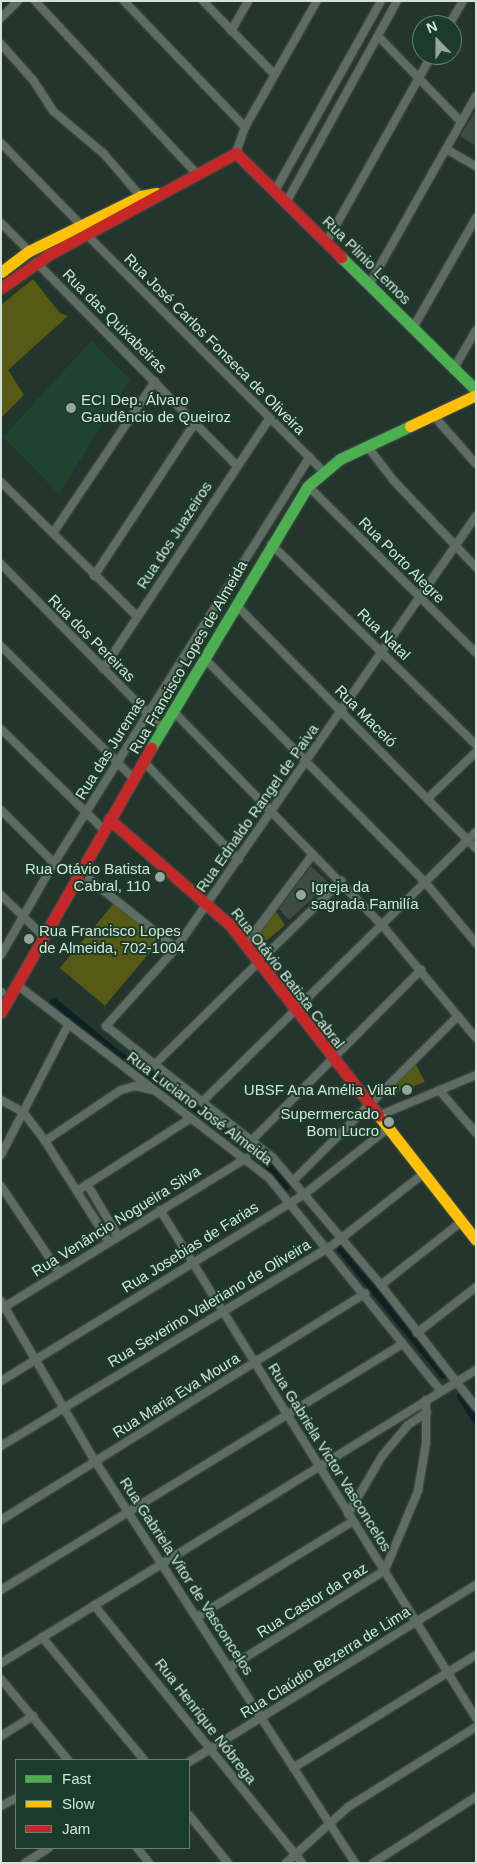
<!DOCTYPE html>
<html>
<head>
<meta charset="utf-8">
<style>
	body { margin:0 }
	#map { position:relative; width:477px; height:1864px; overflow:hidden; background:#23352c; font-family:Helvetica,sans-serif }
	div>[style] { position:absolute }
	.built>* { inset:0; background:#1f4531 }
	.green>* { inset:0; background:#565a14; transform-origin:0 0 }
	.canal>* { height:8px; margin:-4px; padding:0 4px; transform-origin:4px; border-radius:4px; background:#0e2223 }
	.building>* { inset:0; background:#404c43 }
	.roads { filter:drop-shadow(0 0 1px #43534b) drop-shadow(0 0 1px #43534b) }
	.street>* { height:8px; margin:-4px; padding:0 4px; transform-origin:4px; border-radius:4px; background:#5e6c64 }
	.fast>* { height:11px; margin:-5.5px; padding:0 5.5px; transform-origin:5.5px; border-radius:5.5px; background:#4caf50 }
	.slow>* { height:11px; margin:-5.5px; padding:0 5.5px; transform-origin:5.5px; border-radius:5.5px; background:#ffc107 }
	.jam>* { height:11px; margin:-5.5px; padding:0 5.5px; transform-origin:5.5px; border-radius:5.5px; background:#c62828 }
	.dots>* { width:14px; height:14px; translate:-50% -50%; box-sizing:border-box; border:2px solid #1c3c2b; border-radius:50% }
	span { translate:-50% -50%; white-space:nowrap; text-align:center; line-height:1.15; -webkit-text-stroke:4px #1c3c2b; paint-order:stroke }
	.street-label { font-size:15px; color:#d2e4d9 }
	.poi-label { font-size:15px; color:#d2e4d9 }
	.left { translate:0 -50%; text-align:left }
	.right { translate:-100% -50%; text-align:right }
	.frame { position:absolute; inset:0; border:2px solid #d2e4d9; pointer-events:none }
	.legend { position:absolute; left:15px; top:1759px; width:175px; height:90px; box-sizing:border-box; background:#1c3c2b; border:1px solid #657f71; margin:0; padding:6px 9px; list-style:none; font-size:15px; color:#d2e4d9 }
	.legend li { display:flex; align-items:center; gap:10px; height:25px }
	.legend b { width:25px; border:1px solid #657f71 }
	.north { position:absolute; left:412px; top:15px; width:50px; height:50px; box-sizing:border-box; background:#1c3c2b; border:1px solid #657f71; border-radius:50%; rotate:338deg; font-size:14px; font-weight:700; line-height:20px; text-align:center; color:#d2e4d9 }
	.north::after { content:''; display:block; margin:auto; width:18px; height:22px; background:#95a79c; clip-path:polygon(50% 0,100% 100%,50% 72%,0 100%) }
</style>
</head>
<body>
<div id="map">
	<div class="built">
		<i style="clip-path:polygon(91px 341px,130px 379px,59px 494px,3px 437px)"></i>
	</div>
	<div class="green">
		<i style="clip-path:polygon(33px 279px,60px 313px,68px 316px,8px 370px,24px 395px,1px 418px,1px 305px)"></i>
		<i style="left:115px;top:902px;width:59px;height:86px;rotate:40deg"></i>
		<i style="clip-path:polygon(275px 910px,285px 925px,259px 947px,252px 940px)"></i>
		<i style="clip-path:polygon(414px 1061px,425px 1082px,373px 1101px)"></i>
	</div>
	<div class="canal">
		<i style="left:54px;top:1002px;width:75px;rotate:39.6deg"></i>
		<i style="left:112px;top:1050px;width:177px;rotate:35.1deg"></i>
		<i style="left:257px;top:1152px;width:45px;rotate:48.6deg"></i>
		<i style="left:337px;top:1244px;width:168px;rotate:50.8deg"></i>
		<i style="left:461px;top:1396px;width:28px;rotate:58deg"></i>
	</div>
	<div class="building">
		<i style="clip-path:polygon(476px 110px,476px 146px,460px 136px)"></i>
		<i style="clip-path:polygon(311px 866px,329px 883px,289px 920px,279px 909px)"></i>
	</div>
	<div class="roads">
		<div class="street">
			<i style="left:35px;top:1px;width:236px;rotate:46.9deg"></i>
			<i style="left:124px;top:1px;width:175px;rotate:46.2deg"></i>
			<i style="left:203px;top:1px;width:103px;rotate:45.8deg"></i>
			<i style="left:1px;top:18px;width:24px;rotate:-45deg"></i>
			<i style="left:449px;top:25px;width:28px;rotate:-60deg"></i>
			<i style="left:231px;top:31px;width:34px;rotate:-60deg"></i>
			<i style="left:378px;top:36px;width:120px;rotate:46deg"></i>
			<i style="left:1px;top:44px;width:48px;rotate:48.4deg"></i>
			<i style="left:33px;top:80px;width:37px;rotate:57deg"></i>
			<i style="left:53px;top:111px;width:67px;rotate:40.1deg"></i>
			<i style="left:104px;top:154px;width:58px;rotate:49.2deg"></i>
			<i style="left:1px;top:143px;width:115px;rotate:45.7deg"></i>
			<i style="left:446px;top:149px;width:34px;rotate:30deg"></i>
			<i style="left:236px;top:153px;width:28px;rotate:-71deg"></i>
			<i style="left:245px;top:127px;width:145px;rotate:-60.3deg"></i>
			<i style="left:276px;top:189px;width:215px;rotate:-60.8deg"></i>
			<i style="left:287px;top:201px;width:228px;rotate:-61.2deg"></i>
			<i style="left:1px;top:223px;width:40px;rotate:45deg"></i>
			<i style="left:88px;top:236px;width:332px;rotate:45deg"></i>
			<i style="left:327px;top:241px;width:214px;rotate:-60.6deg"></i>
			<i style="left:36px;top:262px;width:285px;rotate:45.4deg"></i>
			<i style="left:369px;top:285px;width:217px;rotate:-60.5deg"></i>
			<i style="left:413px;top:328px;width:127px;rotate:-60.2deg"></i>
			<i style="left:453px;top:370px;width:46px;rotate:-60.1deg"></i>
			<i style="left:433px;top:415px;width:65px;rotate:48.7deg"></i>
			<i style="left:367px;top:446px;width:44px;rotate:52.4deg"></i>
			<i style="left:394px;top:481px;width:119px;rotate:46.4deg"></i>
			<i style="left:1px;top:482px;width:192px;rotate:44.6deg"></i>
			<i style="left:308px;top:486px;width:237px;rotate:44.8deg"></i>
			<i style="left:476px;top:516px;width:526px;rotate:124.78deg"></i>
			<i style="left:176px;top:948px;width:105px;rotate:131.9deg"></i>
			<i style="left:106px;top:1026px;width:213px;rotate:38.3deg"></i>
			<i style="left:273px;top:1158px;width:167px;rotate:49.6deg"></i>
			<i style="left:381px;top:1285px;width:155px;rotate:52.1deg"></i>
			<i style="left:53px;top:533px;width:183px;rotate:-56.1deg"></i>
			<i style="left:271px;top:544px;width:287px;rotate:44.4deg"></i>
			<i style="left:1px;top:564px;width:233px;rotate:45.5deg"></i>
			<i style="left:94px;top:576px;width:183px;rotate:-56.6deg"></i>
			<i style="left:236px;top:605px;width:342px;rotate:45.4deg"></i>
			<i style="left:1px;top:646px;width:188px;rotate:45deg"></i>
			<i style="left:204px;top:658px;width:315px;rotate:45.4deg"></i>
			<i style="left:425px;top:882px;width:80px;rotate:50.1deg"></i>
			<i style="left:103px;top:669px;width:301px;rotate:-56.4deg"></i>
			<i style="left:173px;top:711px;width:299px;rotate:45.7deg"></i>
			<i style="left:382px;top:925px;width:147px;rotate:50.2deg"></i>
			<i style="left:1px;top:729px;width:143px;rotate:44.4deg"></i>
			<i style="left:144px;top:762px;width:136px;rotate:45.9deg"></i>
			<i style="left:428px;top:798px;width:66px;rotate:-43.8deg"></i>
			<i style="left:1px;top:810px;width:75px;rotate:45deg"></i>
			<i style="left:79px;top:871px;width:124px;rotate:38.4deg"></i>
			<i style="left:1px;top:895px;width:59px;rotate:44.3deg"></i>
			<i style="left:246px;top:944px;width:112px;rotate:-53.3deg"></i>
			<i style="left:1px;top:955px;width:106px;rotate:-60.1deg"></i>
			<i style="left:54px;top:863px;width:480px;rotate:-57.8deg"></i>
			<i style="left:16px;top:984px;width:319px;rotate:37.5deg"></i>
			<i style="left:269px;top:1178px;width:274px;rotate:51.1deg"></i>
			<i style="left:1px;top:993px;width:1px;rotate:-45deg"></i>
			<i style="left:156px;top:1063px;width:260px;rotate:-44.5deg"></i>
			<i style="left:439px;top:1090px;width:57px;rotate:49.3deg"></i>
			<i style="left:1px;top:1100px;width:26px;rotate:29deg"></i>
			<i style="left:24px;top:1113px;width:35px;rotate:53deg"></i>
			<i style="left:45px;top:1141px;width:120px;rotate:57.6deg"></i>
			<i style="left:203px;top:1101px;width:383px;rotate:-44.6deg"></i>
			<i style="left:378px;top:1116px;width:106px;rotate:-22.7deg"></i>
			<i style="left:252px;top:1140px;width:240px;rotate:-45.2deg"></i>
			<i style="left:45px;top:1141px;width:92px;rotate:-33.9deg"></i>
			<i style="left:121px;top:1090px;width:15px;rotate:-16deg"></i>
			<i style="left:135px;top:1086px;width:17px;rotate:13deg"></i>
			<i style="left:1px;top:1155px;width:146px;rotate:-62.7deg"></i>
			<i style="left:294px;top:1180px;width:232px;rotate:-45deg"></i>
			<i style="left:87px;top:1184px;width:61px;rotate:59.2deg"></i>
			<i style="left:1px;top:1186px;width:104px;rotate:56deg"></i>
			<i style="left:77px;top:1191px;width:135px;rotate:-32.6deg"></i>
			<i style="left:160px;top:1210px;width:598px;rotate:58.12deg"></i>
			<i style="left:381px;top:1285px;width:102px;rotate:-38.2deg"></i>
			<i style="left:1px;top:1301px;width:186px;rotate:59.6deg"></i>
			<i style="left:95px;top:1461px;width:479px;rotate:57.1deg"></i>
			<i style="left:1px;top:1309px;width:288px;rotate:-31.6deg"></i>
			<i style="left:417px;top:1333px;width:75px;rotate:-37.9deg"></i>
			<i style="left:1px;top:1381px;width:358px;rotate:-31.6deg"></i>
			<i style="left:306px;top:1193px;width:103px;rotate:-38.3deg"></i>
			<i style="left:1px;top:1446px;width:389px;rotate:-31.2deg"></i>
			<i style="left:334px;top:1244px;width:113px;rotate:-38.2deg"></i>
			<i style="left:348px;top:1514px;width:67px;rotate:-59.6deg"></i>
			<i style="left:382px;top:1456px;width:40px;rotate:-50deg"></i>
			<i style="left:408px;top:1425px;width:23px;rotate:-34deg"></i>
			<i style="left:1px;top:1520px;width:429px;rotate:-31.9deg"></i>
			<i style="left:1px;top:1590px;width:471px;rotate:-31.5deg"></i>
			<i style="left:94px;top:1605px;width:331px;rotate:51.1deg"></i>
			<i style="left:197px;top:1617px;width:183px;rotate:-31.6deg"></i>
			<i style="left:42px;top:1637px;width:160px;rotate:50.3deg"></i>
			<i style="left:1px;top:1663px;width:558px;rotate:-31.67deg"></i>
			<i style="left:230px;top:1667px;width:183px;rotate:-32deg"></i>
			<i style="left:385px;top:1570px;width:86px;rotate:-67.3deg"></i>
			<i style="left:418px;top:1491px;width:49px;rotate:-80.5deg"></i>
			<i style="left:426px;top:1443px;width:43px;rotate:-90deg"></i>
			<i style="left:1px;top:1679px;width:105px;rotate:50.4deg"></i>
			<i style="left:1px;top:1736px;width:38px;rotate:-32deg"></i>
			<i style="left:189px;top:1762px;width:337px;rotate:-31.7deg"></i>
			<i style="left:293px;top:1768px;width:215px;rotate:-31.7deg"></i>
			<i style="left:1px;top:1806px;width:17px;rotate:-28deg"></i>
			<i style="left:189px;top:1815px;width:62px;rotate:50.9deg"></i>
			<i style="left:137px;top:1848px;width:19px;rotate:51deg"></i>
			<i style="left:25px;top:1863px;width:28px;rotate:-32deg"></i>
			<i style="left:286px;top:1863px;width:84px;rotate:-42.1deg"></i>
			<i style="left:348px;top:1807px;width:151px;rotate:-32deg"></i>
			<i style="left:373px;top:1863px;width:122px;rotate:-32.7deg"></i>
		</div>
		<div class="fast">
			<i style="left:341px;top:257px;width:190px;rotate:44.6deg"></i>
			<i style="left:151px;top:748px;width:305px;rotate:-59.1deg"></i>
			<i style="left:308px;top:486px;width:42px;rotate:-40.2deg"></i>
			<i style="left:340px;top:459px;width:77px;rotate:-25.2deg"></i>
		</div>
		<div class="slow">
			<i style="left:1px;top:272px;width:35px;rotate:-37deg"></i>
			<i style="left:29px;top:251px;width:125px;rotate:-26.2deg"></i>
			<i style="left:141px;top:196px;width:16px;rotate:-11deg"></i>
			<i style="left:410px;top:426px;width:73px;rotate:-25.2deg"></i>
			<i style="left:379px;top:1116px;width:157px;rotate:52deg"></i>
		</div>
		<div class="jam">
			<i style="left:1px;top:288px;width:60px;rotate:-34.8deg"></i>
			<i style="left:50px;top:254px;width:212px;rotate:-28.5deg"></i>
			<i style="left:236px;top:153px;width:148px;rotate:44.7deg"></i>
			<i style="left:109px;top:819px;width:161px;rotate:41.2deg"></i>
			<i style="left:230px;top:925px;width:242px;rotate:52deg"></i>
			<i style="left:1px;top:1012px;width:304px;rotate:-60.4deg"></i>
		</div>
	</div>
	<div class="dots">
		<i style="left:71px;top:408px;background:#95a79c"></i>
		<i style="left:160px;top:877px;background:#95a79c"></i>
		<i style="left:301px;top:895px;background:#95a79c"></i>
		<i style="left:29px;top:939px;background:#95a79c"></i>
		<i style="left:407px;top:1090px;background:#95a79c"></i>
		<i style="left:389px;top:1122px;background:#95a79c"></i>
	</div>
	<div class="street-label">
		<span style="left:367px;top:260px;rotate:45deg">Rua Plinio Lemos</span>
		<span style="left:115px;top:321px;rotate:45deg">Rua das Quixabeiras</span>
		<span style="left:215px;top:344px;rotate:45deg">Rua José Carlos Fonseca de Oliveira</span>
		<span style="left:174px;top:535px;rotate:-57deg">Rua dos Juazeiros</span>
		<span style="left:402px;top:560px;rotate:45deg">Rua Porto Alegre</span>
		<span style="left:384px;top:634px;rotate:44deg">Rua Natal</span>
		<span style="left:92px;top:638px;rotate:45deg">Rua dos Pereiras</span>
		<span style="left:188px;top:657px;rotate:-60deg">Rua Francisco Lopes de Almeida</span>
		<span style="left:366px;top:716px;rotate:45deg">Rua Maceió</span>
		<span style="left:110px;top:748px;rotate:-58deg">Rua das Juremas</span>
		<span style="left:257px;top:808px;rotate:-55deg">Rua Ednaldo Rangel de Paiva</span>
		<span style="left:288px;top:978px;rotate:52deg">Rua Otávio Batista Cabral</span>
		<span style="left:200px;top:1108px;rotate:37deg">Rua Luciano José Almeida</span>
		<span style="left:116px;top:1221px;rotate:-32deg">Rua Venâncio Nogueira Silva</span>
		<span style="left:190px;top:1247px;rotate:-32deg">Rua Josebias de Farias</span>
		<span style="left:209px;top:1303px;rotate:-31deg">Rua Severino Valeriano de Oliveira</span>
		<span style="left:176px;top:1395px;rotate:-32deg">Rua Maria Eva Moura</span>
		<span style="left:330px;top:1457px;rotate:58deg">Rua Gabriela Victor Vasconcelos</span>
		<span style="left:187px;top:1576px;rotate:57deg">Rua Gabriela Vitor de Vasconcelos</span>
		<span style="left:312px;top:1600px;rotate:-32deg">Rua Castor da Paz</span>
		<span style="left:325px;top:1662px;rotate:-32deg">Rua Claúdio Bezerra de Lima</span>
		<span style="left:206px;top:1721px;rotate:52deg">Rua Henrique Nóbrega</span>
	</div>
	<div class="poi-label">
		<span class="left" style="left:81px;top:408px">ECI Dep. Álvaro<br>Gaudêncio de Queiroz</span>
		<span class="right" style="left:150px;top:877px">Rua Otávio Batista<br>Cabral, 110</span>
		<span class="left" style="left:311px;top:895px">Igreja da<br>sagrada Familía</span>
		<span class="left" style="left:39px;top:939px">Rua Francisco Lopes<br>de Almeida, 702-1004</span>
		<span class="right" style="left:397px;top:1090px">UBSF Ana Amélia Vilar</span>
		<span class="right" style="left:379px;top:1122px">Supermercado<br>Bom Lucro</span>
	</div>
	<div class="frame"></div>
	<ul class="legend">
	<li><b style="height:6px;background:#4caf50"></b>Fast</li>
	<li><b style="height:6px;background:#ffc107"></b>Slow</li>
	<li><b style="height:6px;background:#c62828"></b>Jam</li>
	</ul>
	<div class="north">N</div>
</div>
</body>
</html>
